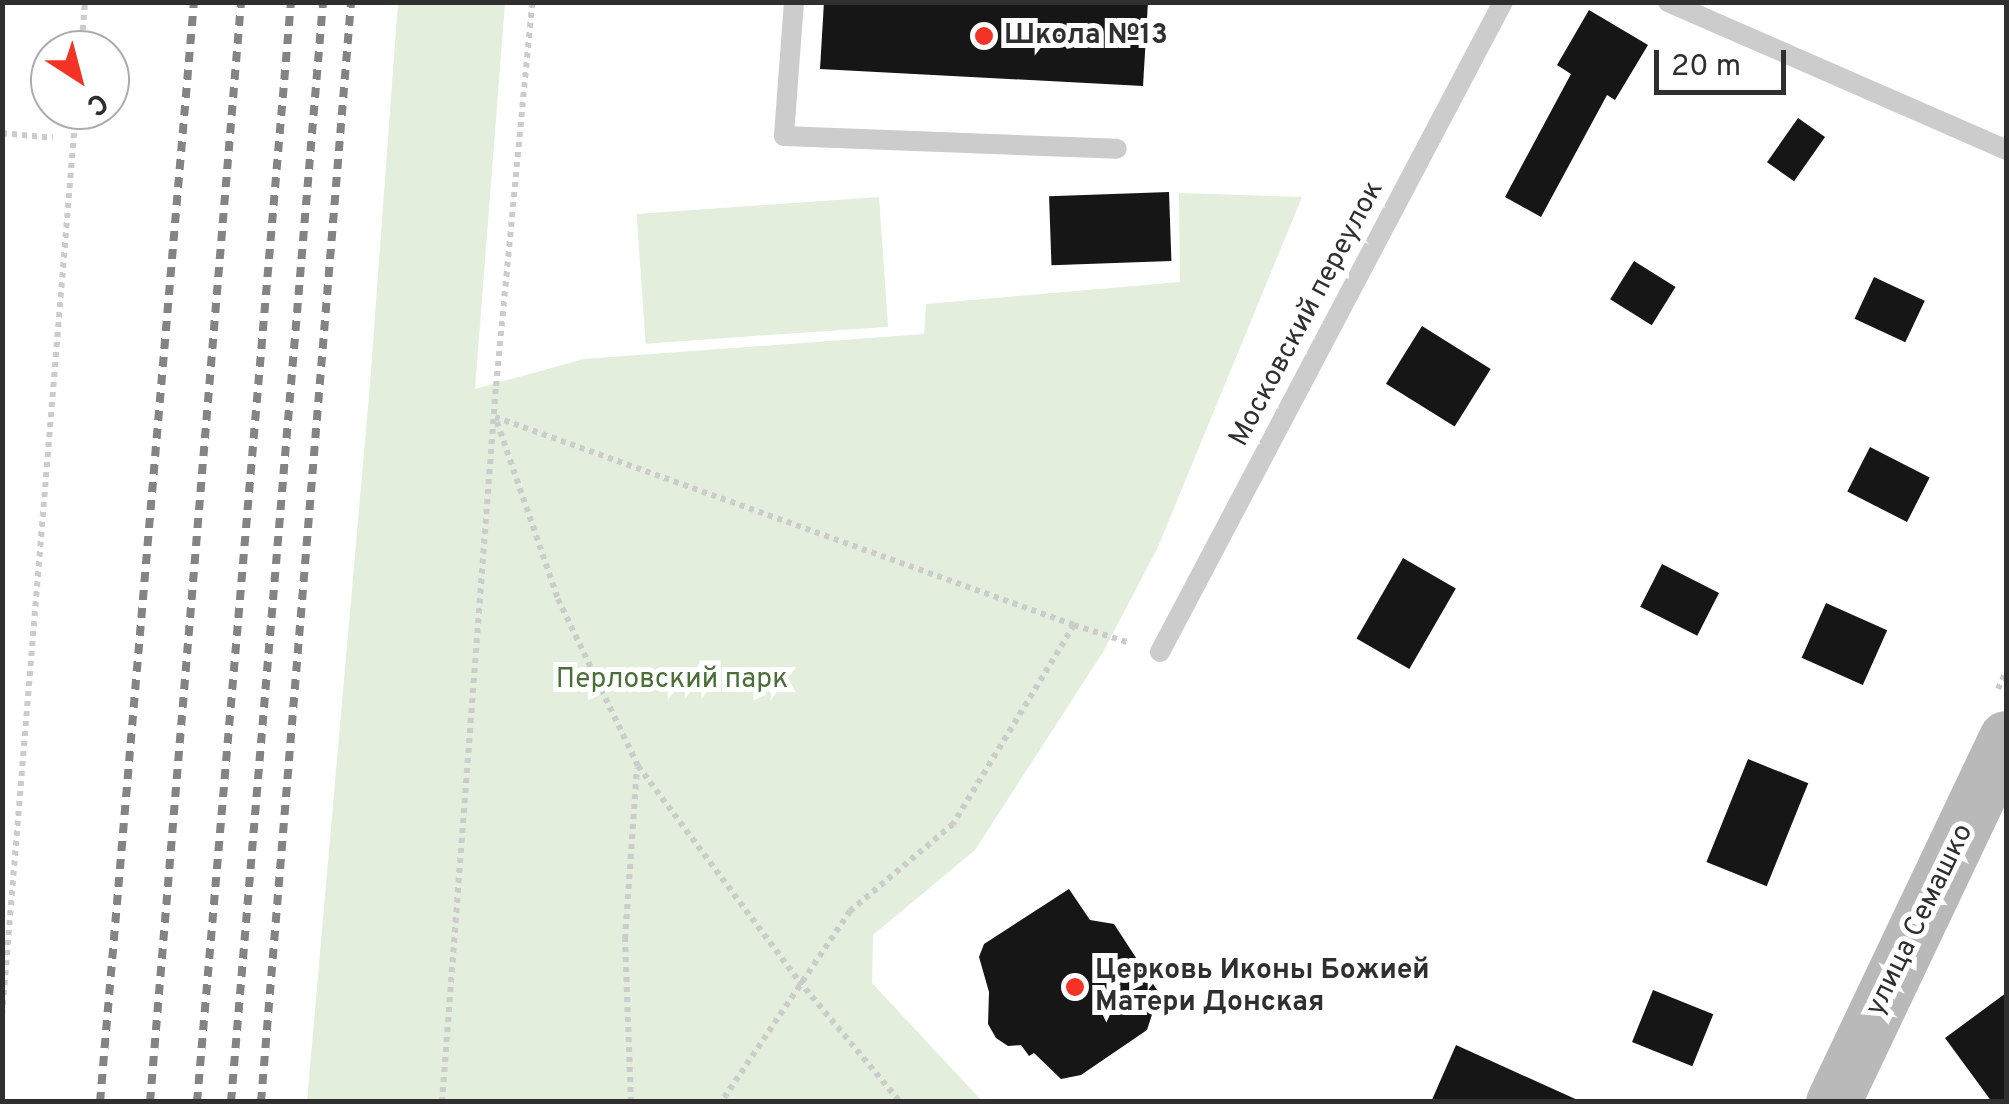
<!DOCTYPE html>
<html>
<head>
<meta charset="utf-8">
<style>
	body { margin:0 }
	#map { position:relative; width:2009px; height:1104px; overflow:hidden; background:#fff; font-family:Overpass,sans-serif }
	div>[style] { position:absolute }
	.green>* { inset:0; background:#e3eedc; transform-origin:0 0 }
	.building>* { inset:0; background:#161616; transform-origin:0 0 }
	.path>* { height:6px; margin-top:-3px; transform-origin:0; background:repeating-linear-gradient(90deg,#ccc 0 5px,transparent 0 10px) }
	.lane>* { height:20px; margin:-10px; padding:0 10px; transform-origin:10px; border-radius:10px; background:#ccc }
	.secondary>* { height:55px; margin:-27.5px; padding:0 27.5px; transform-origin:27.5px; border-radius:27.5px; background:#b9b9b9 }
	.rail>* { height:8px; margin-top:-4px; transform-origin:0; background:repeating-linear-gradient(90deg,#848484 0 10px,transparent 0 18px) }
	.dots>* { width:28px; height:28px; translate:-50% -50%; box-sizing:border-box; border:5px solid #fff; border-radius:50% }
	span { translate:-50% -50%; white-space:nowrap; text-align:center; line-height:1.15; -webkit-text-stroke:10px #fff; paint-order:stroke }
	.poi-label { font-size:28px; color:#2f2f2f; font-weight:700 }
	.left { translate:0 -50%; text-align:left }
	.street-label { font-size:28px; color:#2f2f2f }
	.park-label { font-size:28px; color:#4b6f39 }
	.frame { position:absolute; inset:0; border:5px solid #2f2f2f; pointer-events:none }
	.north { position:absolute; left:30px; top:30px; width:100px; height:100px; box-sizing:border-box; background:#fff; border:2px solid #acacac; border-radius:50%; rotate:144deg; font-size:28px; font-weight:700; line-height:40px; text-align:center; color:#2f2f2f }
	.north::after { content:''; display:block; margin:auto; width:35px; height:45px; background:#f23325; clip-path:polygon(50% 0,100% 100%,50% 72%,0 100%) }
	.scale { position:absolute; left:1654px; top:50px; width:132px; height:45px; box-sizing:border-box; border:5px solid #2f2f2f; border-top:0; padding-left:12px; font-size:30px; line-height:35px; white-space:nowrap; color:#2f2f2f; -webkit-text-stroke:8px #fff; paint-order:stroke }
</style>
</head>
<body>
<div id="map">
	<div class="green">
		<i style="clip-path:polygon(398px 2px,505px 3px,475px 389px,584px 359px,924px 334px,926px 304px,1180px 282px,1179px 193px,1302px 197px,1158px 547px,1103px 652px,975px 850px,873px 935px,872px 983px,982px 1101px,307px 1101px,370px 384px)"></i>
		<i style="left:879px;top:197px;width:130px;height:243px;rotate:86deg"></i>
	</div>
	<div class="building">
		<i style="clip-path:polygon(824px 2px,1148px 2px,1143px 86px,820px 69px)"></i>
		<i style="clip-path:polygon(1589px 10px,1648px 45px,1615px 100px,1607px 95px,1541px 217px,1505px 197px,1571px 74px,1557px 65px)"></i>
		<i style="left:1798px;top:118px;width:33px;height:54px;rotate:35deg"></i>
		<i style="left:1169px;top:192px;width:69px;height:120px;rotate:88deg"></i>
		<i style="left:1634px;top:261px;width:49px;height:45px;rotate:32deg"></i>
		<i style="left:1874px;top:277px;width:56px;height:46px;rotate:25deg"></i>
		<i style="left:1422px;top:326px;width:81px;height:68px;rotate:32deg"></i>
		<i style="left:1870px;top:447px;width:67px;height:50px;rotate:27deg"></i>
		<i style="left:1403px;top:558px;width:61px;height:93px;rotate:30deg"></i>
		<i style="left:1662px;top:564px;width:64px;height:48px;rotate:27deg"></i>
		<i style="left:1826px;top:603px;width:67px;height:60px;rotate:24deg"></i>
		<i style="left:1748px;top:759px;width:65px;height:111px;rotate:22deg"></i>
		<i style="clip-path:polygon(1069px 889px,1090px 920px,1114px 924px,1159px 993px,1147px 1030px,1081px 1075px,1061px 1079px,1034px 1053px,1029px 1056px,1021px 1045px,1008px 1046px,996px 1038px,988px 1024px,989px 992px,979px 957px,984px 944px)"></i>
		<i style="left:1653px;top:990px;width:65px;height:56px;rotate:22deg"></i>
		<i style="clip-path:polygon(2006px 993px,2006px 1102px,1992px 1102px,1945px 1038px)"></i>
		<i style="clip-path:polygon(1456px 1045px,1582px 1102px,1431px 1102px)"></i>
	</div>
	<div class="path">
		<i style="left:81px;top:50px;width:48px;rotate:-85.2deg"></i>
		<i style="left:2px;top:133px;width:51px;rotate:5.6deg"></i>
		<i style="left:495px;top:417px;width:615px;rotate:19.76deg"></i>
		<i style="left:1074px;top:625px;width:233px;rotate:121.3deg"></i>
		<i style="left:953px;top:824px;width:135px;rotate:139.8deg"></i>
		<i style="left:850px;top:911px;width:230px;rotate:124deg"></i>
		<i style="left:497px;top:422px;width:187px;rotate:71deg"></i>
		<i style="left:558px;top:599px;width:185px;rotate:64.4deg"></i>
		<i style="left:638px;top:766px;width:269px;rotate:53.2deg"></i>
		<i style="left:799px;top:981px;width:158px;rotate:50.1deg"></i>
		<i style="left:1074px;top:625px;width:59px;rotate:17.8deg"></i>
		<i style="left:1998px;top:689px;width:19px;rotate:-65deg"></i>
		<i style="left:2px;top:1015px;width:908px;rotate:-85.33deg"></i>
		<i style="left:442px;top:1102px;width:718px;rotate:-85.69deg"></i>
		<i style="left:496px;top:386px;width:386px;rotate:-84.6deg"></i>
		<i style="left:631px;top:1102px;width:163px;rotate:-92.1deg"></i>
		<i style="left:625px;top:939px;width:171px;rotate:-86deg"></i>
	</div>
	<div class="lane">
		<i style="left:794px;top:2px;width:134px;rotate:94.3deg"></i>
		<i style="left:784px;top:136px;width:333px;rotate:2.2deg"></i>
		<i style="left:1668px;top:2px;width:369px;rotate:23.6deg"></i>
		<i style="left:1160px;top:652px;width:735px;rotate:-62.18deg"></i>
	</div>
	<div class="secondary">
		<i style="left:1833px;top:1102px;width:403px;rotate:-64.6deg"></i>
	</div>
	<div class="rail">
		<i style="left:100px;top:1102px;width:1104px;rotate:-85.12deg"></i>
		<i style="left:150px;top:1102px;width:1104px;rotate:-85.27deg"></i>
		<i style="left:197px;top:1102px;width:1104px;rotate:-85.12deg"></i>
		<i style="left:231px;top:1102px;width:1104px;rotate:-85.22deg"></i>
		<i style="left:261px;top:1102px;width:1104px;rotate:-85.32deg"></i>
	</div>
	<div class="dots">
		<i style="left:984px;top:36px;background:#f23325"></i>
		<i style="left:1075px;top:987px;background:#f23325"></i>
	</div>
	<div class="poi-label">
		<span class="left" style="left:1004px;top:36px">Школа №13</span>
		<span class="left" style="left:1095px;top:987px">Церковь Иконы Божией<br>Матери Донская</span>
	</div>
	<div class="street-label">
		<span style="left:1307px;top:314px;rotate:-62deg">Московский переулок</span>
		<span style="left:1920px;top:920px;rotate:-64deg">улица Семашко</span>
	</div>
	<div class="park-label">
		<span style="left:672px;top:680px">Перловский парк</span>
	</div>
	<div class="frame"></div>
	<div class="north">С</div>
	<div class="scale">20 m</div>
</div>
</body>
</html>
